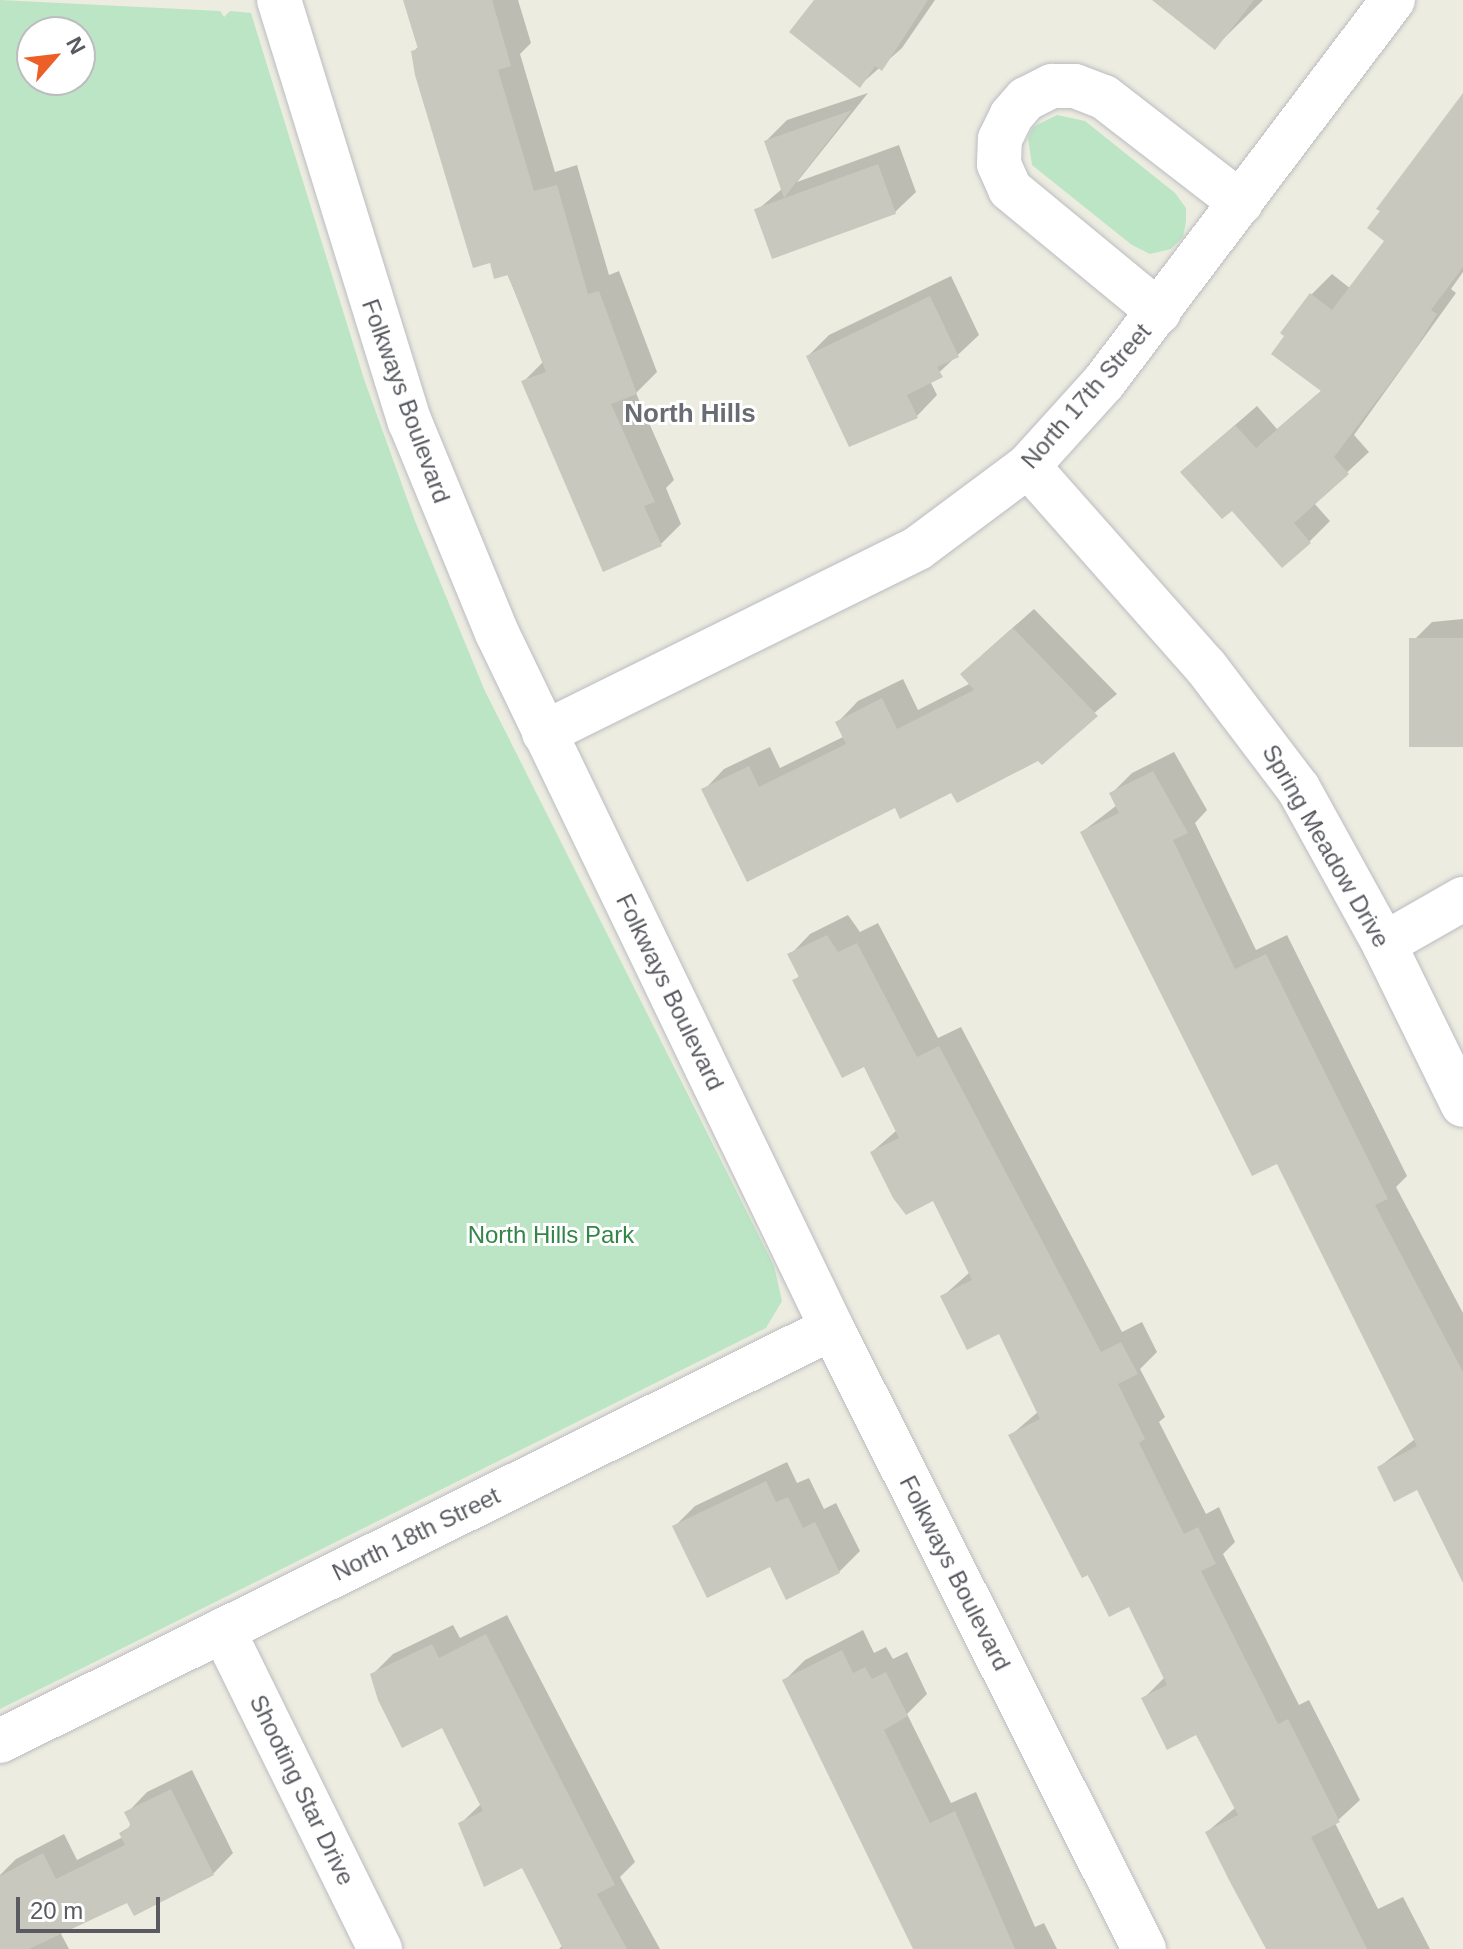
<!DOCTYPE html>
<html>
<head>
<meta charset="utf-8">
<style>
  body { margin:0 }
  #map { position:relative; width:1463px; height:1949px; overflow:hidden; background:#ecece0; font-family:Helvetica,sans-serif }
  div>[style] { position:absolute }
  .green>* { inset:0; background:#bbe5c4 }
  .shadow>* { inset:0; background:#0003 }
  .building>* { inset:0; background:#c9c8bf; transform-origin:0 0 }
  .roads { filter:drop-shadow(0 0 2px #bbbcc2) drop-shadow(0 0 2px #bbbcc2) }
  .minor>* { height:44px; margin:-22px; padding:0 22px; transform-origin:22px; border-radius:22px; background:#fff }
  span { translate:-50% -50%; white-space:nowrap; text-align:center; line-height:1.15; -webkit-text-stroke:6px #fff; paint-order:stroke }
  .street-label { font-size:24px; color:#595b61 }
  .park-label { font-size:24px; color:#338648 }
  .neighbourhood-label { font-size:26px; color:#696c73; font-weight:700 }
  .north { position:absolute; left:16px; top:16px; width:80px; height:80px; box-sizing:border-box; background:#fff; border:2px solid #bdbdc0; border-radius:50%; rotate:62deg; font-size:22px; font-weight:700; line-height:32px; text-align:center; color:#595b61 }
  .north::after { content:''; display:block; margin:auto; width:28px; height:36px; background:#ec5f26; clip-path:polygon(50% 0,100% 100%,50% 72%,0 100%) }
  .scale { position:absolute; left:16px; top:1897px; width:144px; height:36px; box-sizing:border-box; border:4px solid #595b61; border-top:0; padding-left:10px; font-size:24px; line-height:28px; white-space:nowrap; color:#595b61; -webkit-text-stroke:6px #fff; paint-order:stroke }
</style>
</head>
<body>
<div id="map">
  <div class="green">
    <div style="clip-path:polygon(evenodd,0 0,220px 11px,224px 17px,230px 11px,251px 13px,364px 379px,415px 521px,484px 689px,774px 1266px,782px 1301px,766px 1328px,0 1709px,0 0,32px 32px,80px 32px,80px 80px,32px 80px,32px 32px)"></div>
    <div style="clip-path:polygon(1057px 115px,1085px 121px,1175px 193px,1186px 208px,1186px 222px,1183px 237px,1171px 249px,1150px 254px,1132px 245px,1032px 165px,1028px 138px,1033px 127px)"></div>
  </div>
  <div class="shadow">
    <div style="clip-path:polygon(405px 0,518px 0,531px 43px,520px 54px,555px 172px,577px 165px,609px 275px,619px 271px,657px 372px,636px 393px,674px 480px,666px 488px,681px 524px,661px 544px,524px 381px,544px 361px,413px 52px,419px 46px)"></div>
    <div style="clip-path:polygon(816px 0,935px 0,902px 48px,860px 85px)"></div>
    <div style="clip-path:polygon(1184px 0,1263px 0,1215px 47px)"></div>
    <div style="clip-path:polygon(868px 93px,797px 182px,899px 145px,916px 192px,895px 212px,756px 211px,783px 188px,766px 141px,787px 120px)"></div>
    <div style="clip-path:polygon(1463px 96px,1463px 272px,1451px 289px,1456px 293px,1354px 435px,1369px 452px,1314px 503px,1330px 521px,1309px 542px,1204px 452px,1257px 406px,1277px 429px,1322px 390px,1311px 295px,1332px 274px,1351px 289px,1387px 241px)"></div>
    <div style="clip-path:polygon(951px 276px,979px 335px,930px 381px,937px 395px,917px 416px,808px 356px,829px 335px)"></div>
    <div style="clip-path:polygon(1034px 609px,1117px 694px,1039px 759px,896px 805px,704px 790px,724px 769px,770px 747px,780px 768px,845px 736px,838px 722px,858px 701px,903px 679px,918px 710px,971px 683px,983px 654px)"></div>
    <div style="clip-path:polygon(1463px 619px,1463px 745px,1411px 643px,1432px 622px)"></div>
    <div style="clip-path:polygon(1174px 752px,1207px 810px,1195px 823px,1256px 950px,1287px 935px,1407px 1176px,1396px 1187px,1463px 1313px,1463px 1550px,1418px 1488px,1379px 1467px,1415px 1439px,1278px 1161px,1082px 832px,1117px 805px,1111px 794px,1132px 773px)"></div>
    <div style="clip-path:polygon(848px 915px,860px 932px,878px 923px,938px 1038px,961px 1027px,1122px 1332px,1142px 1322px,1157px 1352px,1140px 1369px,1165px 1417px,1159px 1422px,1206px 1514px,1219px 1507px,1235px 1542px,1223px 1554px,1299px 1705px,1309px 1700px,1360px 1800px,1335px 1823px,1378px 1909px,1403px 1897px,1430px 1949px,1268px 1949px,1207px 1832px,1236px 1807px,1197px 1733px,1143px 1699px,1164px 1678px,1130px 1605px,1110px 1615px,1010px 1436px,1039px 1411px,1000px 1331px,942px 1297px,970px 1272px,934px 1199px,872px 1152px,897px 1130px,865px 1065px,794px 981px,800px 975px,790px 955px,810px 934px)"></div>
    <div style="clip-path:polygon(787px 1462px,797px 1483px,809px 1478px,824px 1509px,836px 1503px,860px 1551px,839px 1572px,771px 1564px,675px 1526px,695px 1506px)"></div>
    <div style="clip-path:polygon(507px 1615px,635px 1862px,620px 1877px,660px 1949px,559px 1949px,563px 1945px,523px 1865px,485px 1884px,460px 1824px,482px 1803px,443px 1726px,372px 1675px,393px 1654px,453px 1625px,460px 1638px)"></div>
    <div style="clip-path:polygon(863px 1630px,874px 1653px,886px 1647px,893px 1659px,907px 1652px,927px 1694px,907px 1714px,951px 1803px,976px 1792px,1035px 1927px,1044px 1923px,1057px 1949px,915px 1949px,784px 1681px,805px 1660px)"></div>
    <div style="clip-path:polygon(192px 1770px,233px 1853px,213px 1874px,128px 1900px,60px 1932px,69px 1949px,0 1949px,0 1875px,16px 1859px,64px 1834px,77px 1860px,123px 1837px,132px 1822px,127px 1813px,147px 1792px)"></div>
  </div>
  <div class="building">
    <div style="clip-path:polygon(403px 0,492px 0,511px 66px,498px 70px,534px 191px,557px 185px,588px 294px,599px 291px,637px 394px,611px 404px,655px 502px,644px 506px,662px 546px,603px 572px,521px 381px,546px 372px,508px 275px,494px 279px,490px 263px,473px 268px,415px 75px,411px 51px,418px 49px)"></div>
    <div style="clip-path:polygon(814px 0,928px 0,882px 71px,875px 66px,860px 88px,789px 32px)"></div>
    <div style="clip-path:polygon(1152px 0,1254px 0,1215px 50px)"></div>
    <div style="clip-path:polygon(1463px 93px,1463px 267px,1431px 310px,1437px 314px,1412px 354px,1334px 457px,1349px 474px,1294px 523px,1311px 543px,1282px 568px,1232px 511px,1222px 519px,1180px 472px,1235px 425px,1256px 448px,1321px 391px,1271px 354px,1284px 336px,1280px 333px,1310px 293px,1332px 310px,1384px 241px,1367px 228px,1380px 211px,1376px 209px)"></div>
    <div style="clip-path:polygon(852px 110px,784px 198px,764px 141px)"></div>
    <div style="left:878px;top:164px;width:53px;height:132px;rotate:70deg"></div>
    <div style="clip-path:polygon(930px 296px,959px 357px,937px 367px,943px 377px,907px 395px,918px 418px,849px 447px,806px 356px)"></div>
    <div style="clip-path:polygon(1013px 628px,1098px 716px,1042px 765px,1038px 761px,957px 803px,951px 793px,900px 819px,895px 808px,747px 882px,701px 789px,749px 766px,759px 787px,846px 744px,835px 722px,882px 698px,897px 729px,974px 690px,960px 674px)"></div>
    <div style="left:1463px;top:638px;width:109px;height:54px;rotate:90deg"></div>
    <div style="clip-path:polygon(1153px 771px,1188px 833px,1173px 840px,1235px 969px,1266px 954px,1388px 1199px,1375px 1205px,1463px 1372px,1463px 1583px,1417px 1490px,1394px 1502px,1377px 1467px,1417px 1446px,1277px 1164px,1252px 1176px,1080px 832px,1119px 813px,1109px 793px)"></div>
    <div style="clip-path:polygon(827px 935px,838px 952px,857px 943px,917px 1057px,939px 1046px,1101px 1352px,1121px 1342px,1138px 1374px,1118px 1384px,1145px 1439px,1139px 1443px,1184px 1534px,1198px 1527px,1216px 1564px,1201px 1571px,1278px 1724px,1288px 1719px,1340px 1822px,1311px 1837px,1367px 1949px,1266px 1949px,1229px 1880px,1205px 1832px,1238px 1815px,1196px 1735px,1167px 1750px,1141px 1698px,1167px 1685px,1129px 1607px,1109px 1617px,1088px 1575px,1082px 1578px,1008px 1435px,1040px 1419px,999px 1334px,967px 1350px,940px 1296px,972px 1280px,933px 1201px,906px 1215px,893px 1198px,870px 1152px,899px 1138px,864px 1067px,842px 1078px,792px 980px,799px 977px,787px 954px)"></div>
    <div style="clip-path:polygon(766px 1481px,776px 1502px,788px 1497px,803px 1528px,815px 1522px,840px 1573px,786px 1600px,770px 1567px,707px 1598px,672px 1526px)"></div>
    <div style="clip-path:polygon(486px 1634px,615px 1885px,597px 1894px,627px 1949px,563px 1949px,522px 1868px,484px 1887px,458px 1823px,483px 1811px,442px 1728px,402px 1748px,378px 1700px,370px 1674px,432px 1644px,439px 1658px)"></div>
    <div style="clip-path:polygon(842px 1650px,853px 1673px,865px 1667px,872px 1679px,886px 1672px,908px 1716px,884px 1730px,930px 1823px,955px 1811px,1015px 1949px,913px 1949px,782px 1680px)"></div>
    <div style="clip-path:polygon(171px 1789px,214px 1875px,134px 1916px,127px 1903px,29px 1949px,0 1949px,0 1876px,43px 1853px,56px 1879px,125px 1845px,119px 1833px,131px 1826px,124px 1812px)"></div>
  </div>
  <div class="roads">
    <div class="minor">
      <div style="left:279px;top:0;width:442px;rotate:72.8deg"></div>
      <div style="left:410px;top:422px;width:228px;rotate:67.6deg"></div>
      <div style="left:497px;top:633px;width:772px;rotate:64.27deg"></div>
      <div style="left:832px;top:1328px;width:695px;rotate:63.32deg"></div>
      <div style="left:1159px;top:312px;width:193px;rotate:-140.5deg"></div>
      <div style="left:1010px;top:189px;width:27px;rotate:-114deg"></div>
      <div style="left:999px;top:164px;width:25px;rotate:-88deg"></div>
      <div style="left:1000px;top:139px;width:25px;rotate:-64deg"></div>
      <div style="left:1011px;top:116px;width:23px;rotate:-49deg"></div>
      <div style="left:1026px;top:99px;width:29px;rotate:-27deg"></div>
      <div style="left:1052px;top:86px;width:23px"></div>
      <div style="left:1075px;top:86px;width:31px;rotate:21deg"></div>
      <div style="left:1104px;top:97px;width:173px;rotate:37.7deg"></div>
      <div style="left:1028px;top:466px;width:268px;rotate:48.5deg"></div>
      <div style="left:1206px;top:667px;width:152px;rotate:52.8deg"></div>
      <div style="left:1298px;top:788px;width:178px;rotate:61.1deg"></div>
      <div style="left:1384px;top:944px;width:179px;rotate:63.9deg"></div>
      <div style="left:544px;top:733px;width:417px;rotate:-26.3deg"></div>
      <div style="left:918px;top:548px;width:137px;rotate:-36.7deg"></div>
      <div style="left:1028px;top:466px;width:113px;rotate:-47.9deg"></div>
      <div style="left:1104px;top:382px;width:479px;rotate:-52.9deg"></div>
      <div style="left:1384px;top:944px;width:91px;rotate:-29.7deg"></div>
      <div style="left:223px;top:1630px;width:356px;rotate:63.8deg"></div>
      <div style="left:0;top:1741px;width:929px;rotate:-26.4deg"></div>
    </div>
  </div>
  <div class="street-label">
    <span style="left:1086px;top:396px;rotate:-49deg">North 17th Street</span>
    <span style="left:406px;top:401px;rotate:70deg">Folkways Boulevard</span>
    <span style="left:1326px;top:846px;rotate:60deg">Spring Meadow Drive</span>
    <span style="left:670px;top:992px;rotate:64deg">Folkways Boulevard</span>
    <span style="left:416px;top:1534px;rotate:-26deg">North 18th Street</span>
    <span style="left:955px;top:1573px;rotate:63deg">Folkways Boulevard</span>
    <span style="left:302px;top:1790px;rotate:64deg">Shooting Star Drive</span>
  </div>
  <div class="park-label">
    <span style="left:551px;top:1235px">North Hills Park</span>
  </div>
  <div class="neighbourhood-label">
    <span style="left:690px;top:414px">North Hills</span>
  </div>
  <div class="north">N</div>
  <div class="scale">20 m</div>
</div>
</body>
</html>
